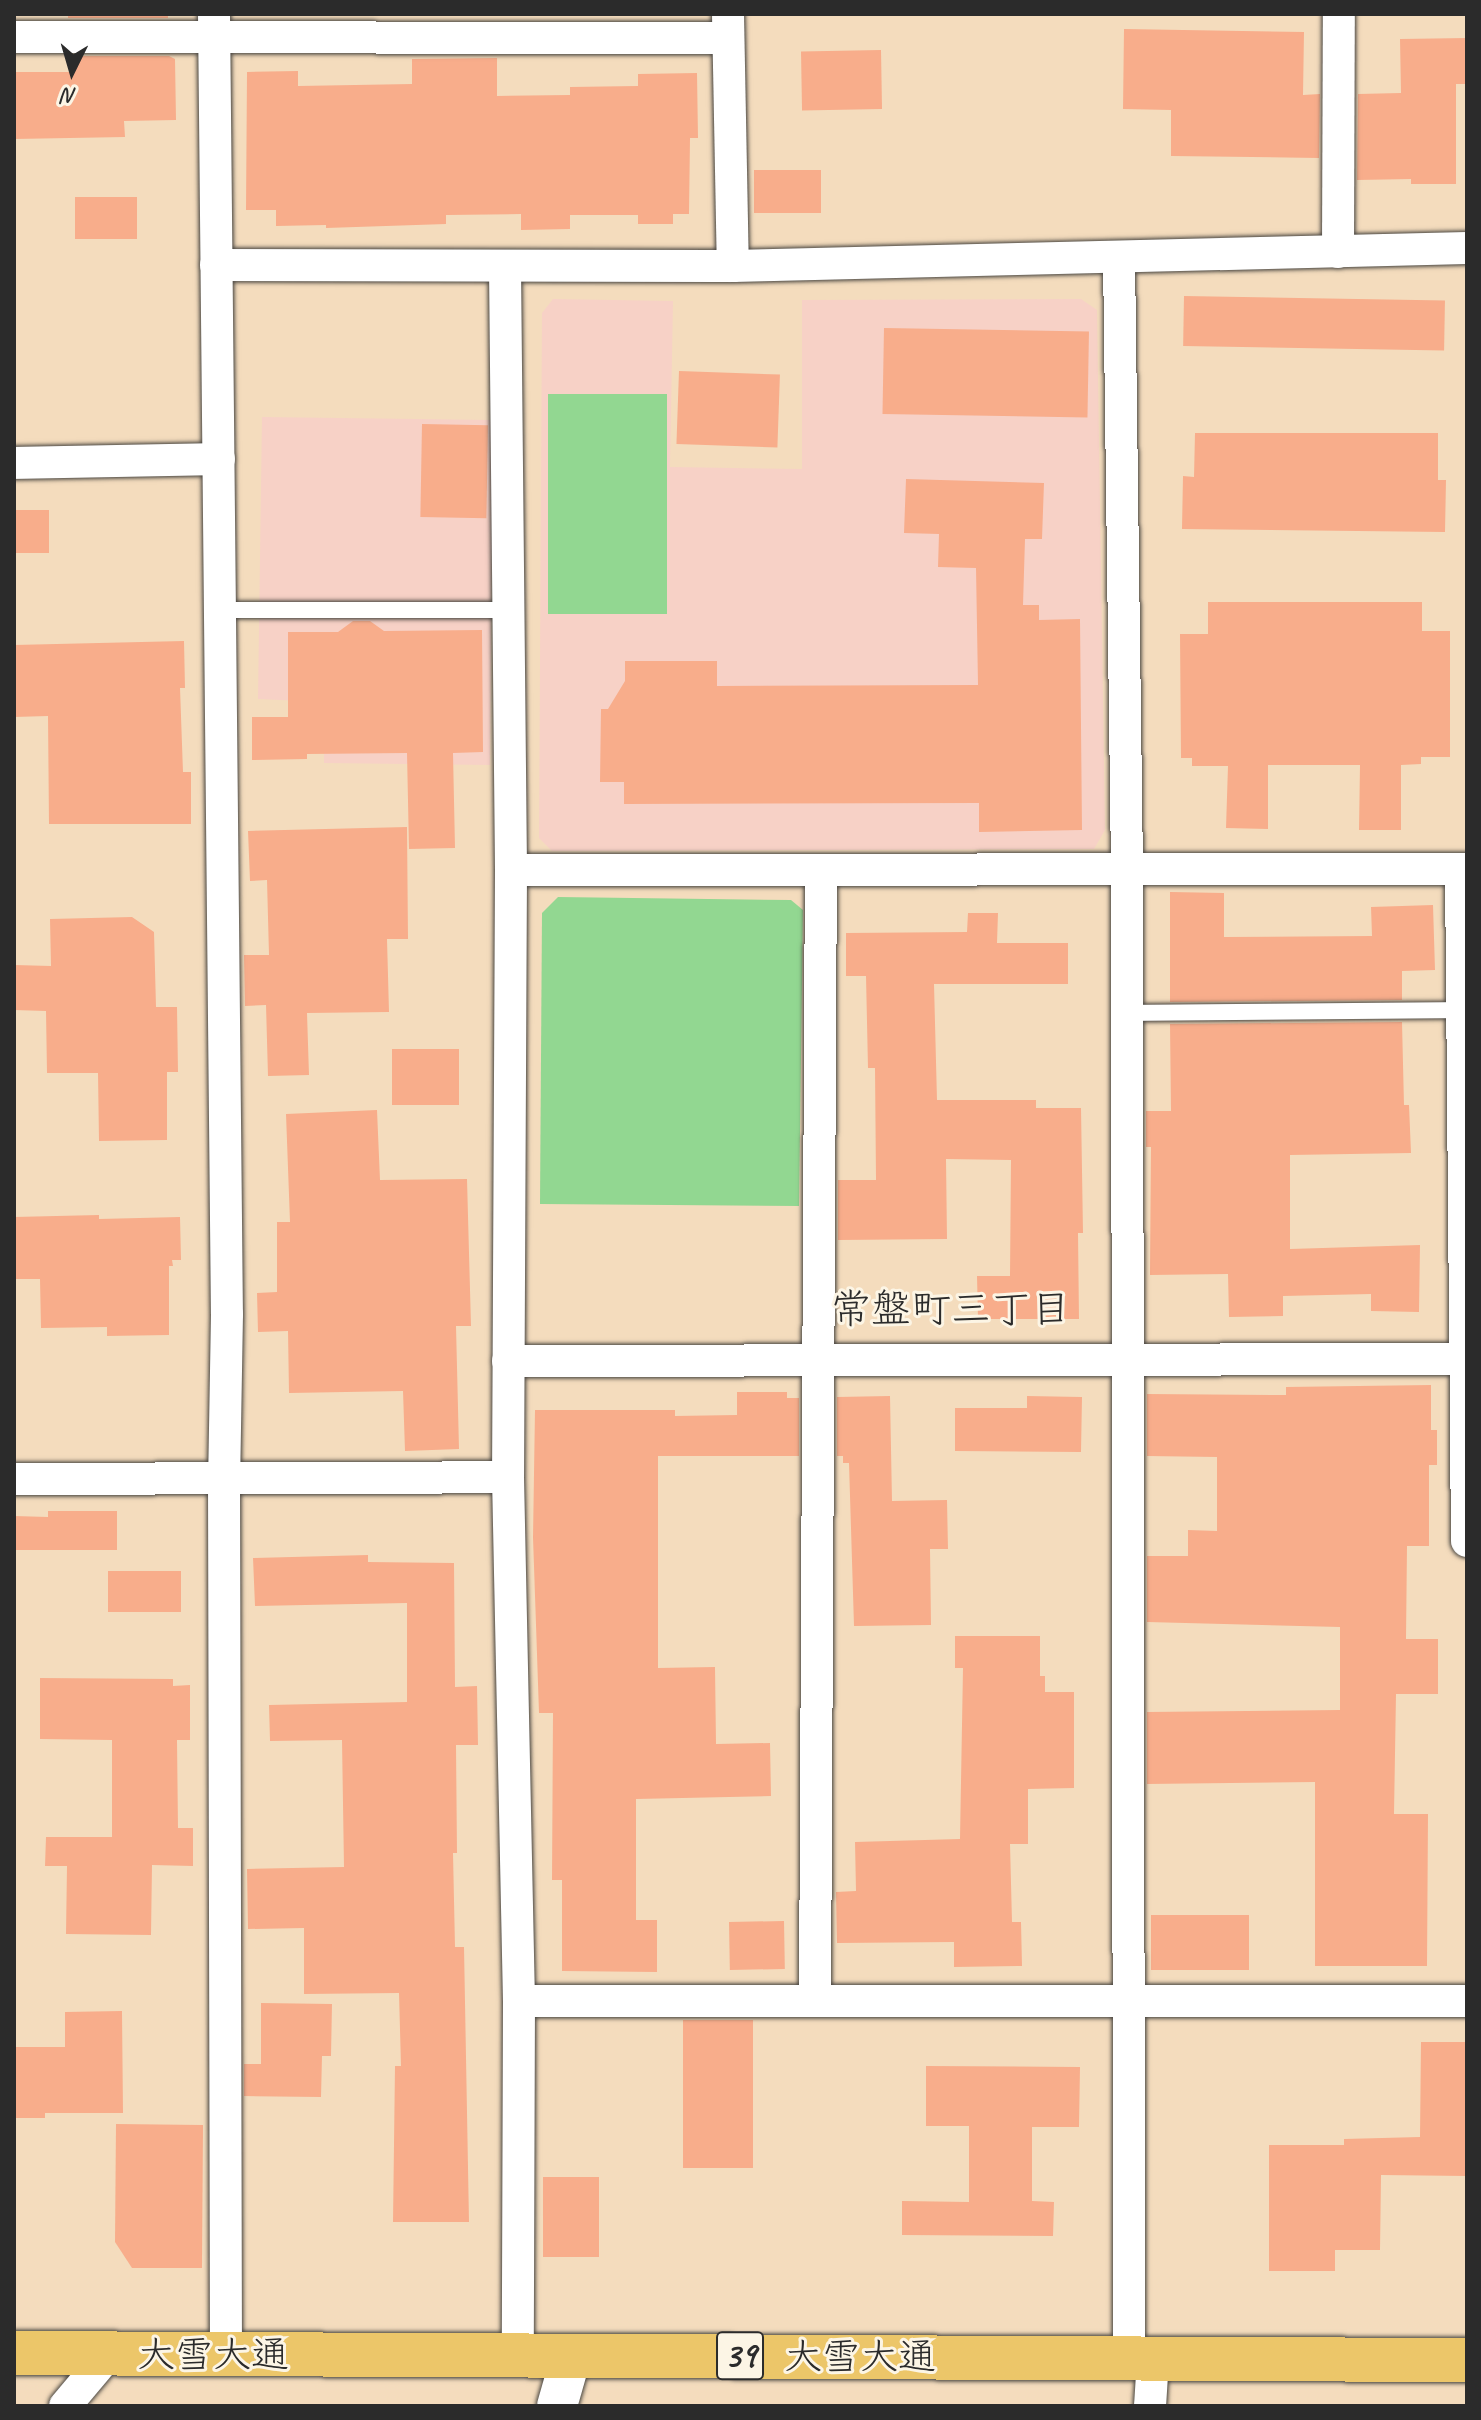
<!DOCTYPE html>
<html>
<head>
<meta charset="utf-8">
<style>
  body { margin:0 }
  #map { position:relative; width:1481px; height:2420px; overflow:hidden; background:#f4dcbd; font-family:Caveat,"Klee One",sans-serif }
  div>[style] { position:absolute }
  .built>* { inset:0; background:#f7d1c6 }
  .green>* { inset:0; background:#92d791; transform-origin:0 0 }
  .building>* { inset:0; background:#f8ad8b; transform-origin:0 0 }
  .roads { filter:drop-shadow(0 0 2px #494641) drop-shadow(0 0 2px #494641) }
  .service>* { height:16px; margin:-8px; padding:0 8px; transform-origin:8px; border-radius:8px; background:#fff }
  .minor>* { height:32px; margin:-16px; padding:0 16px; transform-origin:16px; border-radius:16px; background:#fff }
  .tertiary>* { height:40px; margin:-20px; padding:0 20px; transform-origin:20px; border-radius:20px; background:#fff }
  .trunk>* { height:44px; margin:-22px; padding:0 22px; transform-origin:22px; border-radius:22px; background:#ecc669 }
  span { translate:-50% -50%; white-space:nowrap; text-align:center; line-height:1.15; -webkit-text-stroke:6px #fcf5e5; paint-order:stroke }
  .shield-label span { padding:2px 6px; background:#fcf5e5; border:2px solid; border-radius:6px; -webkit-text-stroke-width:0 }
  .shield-label { font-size:36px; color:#2b2b2b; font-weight:700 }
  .street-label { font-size:38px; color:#2b2b2b }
  .neighbourhood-label { font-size:40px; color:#2b2b2b }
  .frame { position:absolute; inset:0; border:16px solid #2b2b2b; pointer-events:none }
  .north { position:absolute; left:32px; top:32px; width:80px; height:80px; -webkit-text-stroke:6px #fcf5e5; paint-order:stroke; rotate:185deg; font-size:22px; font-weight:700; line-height:32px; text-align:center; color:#2b2b2b }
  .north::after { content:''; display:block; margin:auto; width:28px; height:36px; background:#2b2b2b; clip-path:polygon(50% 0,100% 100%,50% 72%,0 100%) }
</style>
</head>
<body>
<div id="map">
  <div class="built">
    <div style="clip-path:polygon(553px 299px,673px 301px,670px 467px,802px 469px,802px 300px,1081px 299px,1097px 310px,1105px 830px,1094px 849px,552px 851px,539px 838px,542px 313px)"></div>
    <div style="clip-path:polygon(262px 417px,493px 420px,490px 765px,324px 763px,324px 702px,258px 699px)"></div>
  </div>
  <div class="green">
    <div style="left:548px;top:394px;width:119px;height:220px"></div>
    <div style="clip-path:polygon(558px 897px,791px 900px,803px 910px,799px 1206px,540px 1204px,542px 913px)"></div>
  </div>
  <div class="building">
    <div style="left:68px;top:14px;width:100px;height:4px"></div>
    <div style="clip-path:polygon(1124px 29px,1304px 32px,1303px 95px,1320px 94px,1319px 158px,1171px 156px,1171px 110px,1123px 109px)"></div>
    <div style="clip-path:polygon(1467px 38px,1467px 84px,1456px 84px,1456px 184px,1411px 184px,1411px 179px,1357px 180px,1358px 94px,1401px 93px,1400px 39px)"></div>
    <div style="left:881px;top:50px;width:59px;height:80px;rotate:89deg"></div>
    <div style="clip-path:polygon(69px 56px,169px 56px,175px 59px,176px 120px,124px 121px,125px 137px,14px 139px,14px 72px,70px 72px)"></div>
    <div style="clip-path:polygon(497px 58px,497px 96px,570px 95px,570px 87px,638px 86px,638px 74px,697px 73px,698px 138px,690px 138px,689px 214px,673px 214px,673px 224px,638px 224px,638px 215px,570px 215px,570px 229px,521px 230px,521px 214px,446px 215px,446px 224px,326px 228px,326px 225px,276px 226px,276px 210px,246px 210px,247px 72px,298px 71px,298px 86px,412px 84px,412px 59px)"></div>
    <div style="left:754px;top:170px;width:67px;height:43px"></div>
    <div style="left:75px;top:197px;width:62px;height:42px"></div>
    <div style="left:1184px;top:296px;width:261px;height:50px;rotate:1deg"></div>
    <div style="left:884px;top:328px;width:205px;height:86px;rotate:1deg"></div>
    <div style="left:679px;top:371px;width:101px;height:73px;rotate:2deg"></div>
    <div style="left:422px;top:424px;width:66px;height:93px;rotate:1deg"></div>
    <div style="clip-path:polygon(1195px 433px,1438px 433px,1438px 480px,1446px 480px,1445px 532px,1182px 529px,1183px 476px,1194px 477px)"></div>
    <div style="clip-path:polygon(906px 479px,1044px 483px,1042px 539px,1025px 539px,1023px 605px,1039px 605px,1039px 620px,1080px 619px,1082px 830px,979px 832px,979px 803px,624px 804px,624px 782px,600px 782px,601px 709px,608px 709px,625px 681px,625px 661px,717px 661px,717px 686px,978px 685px,976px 568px,938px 567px,939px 534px,904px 533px)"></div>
    <div style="left:14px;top:510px;width:35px;height:43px"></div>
    <div style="clip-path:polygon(1208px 602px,1422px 602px,1422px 631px,1450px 631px,1450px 757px,1421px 757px,1421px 764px,1401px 765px,1401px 830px,1359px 830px,1360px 765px,1268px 765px,1268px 829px,1226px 828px,1228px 766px,1192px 766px,1192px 758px,1181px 758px,1180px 634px,1208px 634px)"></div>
    <div style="clip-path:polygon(353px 621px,370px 621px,384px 631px,482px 630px,483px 752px,453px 753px,455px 848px,409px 849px,407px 753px,307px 754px,307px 759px,252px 760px,252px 717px,288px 717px,288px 632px,338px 632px)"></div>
    <div style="clip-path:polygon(184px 641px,185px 688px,180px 688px,183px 772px,191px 772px,191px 824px,49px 824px,48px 716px,14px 717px,14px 645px)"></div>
    <div style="clip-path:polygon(407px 827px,408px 939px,387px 939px,389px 1012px,307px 1013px,309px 1075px,268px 1076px,266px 1005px,245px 1006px,244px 955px,269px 955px,267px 880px,250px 881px,248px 831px)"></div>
    <div style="clip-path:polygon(1170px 892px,1224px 893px,1224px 937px,1372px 936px,1371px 907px,1433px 905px,1435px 970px,1402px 971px,1402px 1000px,1170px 1002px)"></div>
    <div style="clip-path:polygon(968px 913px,998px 913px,997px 943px,1068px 943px,1068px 984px,934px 984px,937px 1100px,1036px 1100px,1036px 1108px,1081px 1108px,1083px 1233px,1078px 1233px,1079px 1319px,978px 1319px,977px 1276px,1010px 1276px,1011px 1160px,946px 1159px,947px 1239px,838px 1240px,838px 1180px,876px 1180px,875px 1068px,868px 1068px,866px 976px,846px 976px,846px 933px,967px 932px)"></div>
    <div style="clip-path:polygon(132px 917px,154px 932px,156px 1007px,177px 1007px,178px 1072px,167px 1072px,167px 1140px,99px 1141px,98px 1073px,47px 1073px,46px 1011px,14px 1010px,14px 965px,51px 966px,50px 919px)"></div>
    <div style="clip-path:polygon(1402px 1022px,1404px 1105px,1409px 1105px,1411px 1153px,1290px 1155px,1290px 1249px,1420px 1245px,1419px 1312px,1371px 1311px,1371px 1294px,1283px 1296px,1283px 1316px,1229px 1317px,1228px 1274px,1150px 1275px,1151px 1147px,1146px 1147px,1146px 1111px,1171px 1111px,1170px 1024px)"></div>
    <div style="left:392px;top:1049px;width:67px;height:56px"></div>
    <div style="clip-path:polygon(377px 1110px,380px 1180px,467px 1179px,471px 1326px,456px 1326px,459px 1449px,405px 1451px,403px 1391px,289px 1393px,288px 1331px,258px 1332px,257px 1293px,277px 1292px,277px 1222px,290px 1222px,286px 1114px)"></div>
    <div style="clip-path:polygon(99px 1215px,99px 1219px,180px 1217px,181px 1260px,172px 1260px,173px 1266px,169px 1266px,169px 1335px,107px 1336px,107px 1327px,41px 1328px,40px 1279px,14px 1279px,14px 1217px)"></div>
    <div style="clip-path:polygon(1431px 1385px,1431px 1430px,1437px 1430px,1437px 1465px,1429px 1465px,1429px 1546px,1407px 1546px,1406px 1639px,1438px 1639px,1438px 1694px,1396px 1694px,1394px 1814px,1428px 1814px,1427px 1966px,1315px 1966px,1315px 1782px,1147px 1784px,1147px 1712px,1340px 1710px,1340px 1627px,1147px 1622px,1147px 1556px,1188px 1556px,1188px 1530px,1217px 1531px,1217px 1457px,1147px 1456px,1147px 1394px,1286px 1395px,1286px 1387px)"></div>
    <div style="clip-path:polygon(737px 1392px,787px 1392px,787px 1398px,799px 1398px,799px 1456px,658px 1456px,658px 1668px,715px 1667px,716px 1744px,770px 1743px,771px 1796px,636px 1799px,636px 1920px,657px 1920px,657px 1972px,562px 1971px,562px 1880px,552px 1880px,553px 1713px,539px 1713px,533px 1537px,535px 1410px,675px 1410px,675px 1416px,737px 1415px)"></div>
    <div style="clip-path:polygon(890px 1396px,892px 1501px,947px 1500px,948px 1549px,930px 1549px,931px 1625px,854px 1626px,849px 1463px,843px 1463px,843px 1456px,837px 1456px,837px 1397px)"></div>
    <div style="clip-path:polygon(1027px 1396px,1082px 1397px,1081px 1452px,955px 1451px,955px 1408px,1027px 1408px)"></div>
    <div style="clip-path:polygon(48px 1511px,117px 1511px,117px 1550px,14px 1550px,14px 1516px,48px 1517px)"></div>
    <div style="clip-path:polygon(368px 1555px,368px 1562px,454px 1563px,455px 1687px,477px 1686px,478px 1745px,456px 1745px,457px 1853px,453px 1853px,455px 1947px,464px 1947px,469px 2222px,393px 2222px,395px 2066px,401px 2066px,399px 1993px,304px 1994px,304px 1928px,248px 1929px,247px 1869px,344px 1867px,342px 1740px,270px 1741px,269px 1705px,407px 1702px,407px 1603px,255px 1606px,253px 1558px)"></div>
    <div style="left:181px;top:1571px;width:41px;height:73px;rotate:90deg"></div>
    <div style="clip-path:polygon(955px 1636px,1040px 1636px,1040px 1676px,1045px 1676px,1045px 1692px,1074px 1692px,1074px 1788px,1028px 1789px,1028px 1844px,1010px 1844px,1012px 1922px,1021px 1922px,1022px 1966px,954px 1967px,954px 1942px,837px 1943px,836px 1892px,856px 1891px,855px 1842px,960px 1839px,963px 1668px,955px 1668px)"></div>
    <div style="clip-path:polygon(40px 1678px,173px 1679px,173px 1686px,190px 1685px,190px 1740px,177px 1740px,178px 1828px,193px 1828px,193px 1866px,152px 1865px,151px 1935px,66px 1934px,67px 1866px,45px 1866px,46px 1837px,112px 1837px,112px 1740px,40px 1739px)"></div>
    <div style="left:1151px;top:1915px;width:98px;height:55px"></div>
    <div style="left:784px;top:1921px;width:48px;height:55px;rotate:89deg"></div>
    <div style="clip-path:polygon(261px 2003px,332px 2004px,331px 2056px,322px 2056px,321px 2097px,244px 2096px,244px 2064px,261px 2064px)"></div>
    <div style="clip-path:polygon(122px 2011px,123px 2113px,45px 2113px,45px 2118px,14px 2118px,14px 2047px,65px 2047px,65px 2012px)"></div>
    <div style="left:683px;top:2020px;width:70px;height:148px"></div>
    <div style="clip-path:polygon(1421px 2042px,1467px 2042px,1467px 2176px,1381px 2175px,1380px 2250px,1335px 2250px,1335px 2271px,1269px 2271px,1269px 2145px,1344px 2145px,1344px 2139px,1420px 2137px)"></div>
    <div style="clip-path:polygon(926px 2066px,1080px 2067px,1079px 2127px,1032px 2127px,1032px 2201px,1054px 2202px,1053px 2236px,902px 2235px,902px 2201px,969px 2202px,969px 2126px,926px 2126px)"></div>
    <div style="clip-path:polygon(116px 2124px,203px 2125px,202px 2268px,132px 2268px,115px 2242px)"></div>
    <div style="left:543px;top:2177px;width:56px;height:80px"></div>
  </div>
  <div class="roads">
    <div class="service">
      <div style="left:222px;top:610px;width:287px"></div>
      <div style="left:1127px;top:1013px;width:335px;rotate:-0.5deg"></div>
    </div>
    <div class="minor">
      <div style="left:214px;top:14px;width:1300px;rotate:89.43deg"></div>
      <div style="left:227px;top:1314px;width:164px;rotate:91deg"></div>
      <div style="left:224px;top:1478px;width:878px;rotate:89.87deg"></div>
      <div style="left:728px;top:14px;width:252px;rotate:88.9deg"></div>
      <div style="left:14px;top:37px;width:714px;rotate:0.08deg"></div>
      <div style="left:1338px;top:252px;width:238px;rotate:-89.8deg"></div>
      <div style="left:1119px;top:257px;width:613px;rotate:89.25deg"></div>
      <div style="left:1127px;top:870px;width:1489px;rotate:89.92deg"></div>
      <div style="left:216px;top:265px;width:517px;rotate:0.11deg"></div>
      <div style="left:733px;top:266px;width:734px;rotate:-1.4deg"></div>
      <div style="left:505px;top:266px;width:604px;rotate:89.43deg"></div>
      <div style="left:511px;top:870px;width:607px;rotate:90.28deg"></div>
      <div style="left:508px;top:1477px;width:524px;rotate:88.8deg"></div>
      <div style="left:519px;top:2001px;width:355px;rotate:90.2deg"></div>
      <div style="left:14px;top:463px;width:205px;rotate:-1.1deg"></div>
      <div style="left:1461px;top:869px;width:672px;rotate:89.49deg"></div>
      <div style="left:511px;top:870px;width:956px;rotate:-0.06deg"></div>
      <div style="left:508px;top:1361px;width:959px;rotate:-0.12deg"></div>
      <div style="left:14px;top:1479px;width:494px;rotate:-0.2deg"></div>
      <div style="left:815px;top:1999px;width:1129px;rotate:-89.7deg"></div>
      <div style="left:519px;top:2001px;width:948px"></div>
      <div style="left:65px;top:2406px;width:67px;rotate:-49.9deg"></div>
      <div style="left:1150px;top:2406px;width:47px;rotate:-86.3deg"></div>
    </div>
    <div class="tertiary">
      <div style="left:557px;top:2406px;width:51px;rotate:-74.1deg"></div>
    </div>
    <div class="trunk">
      <div style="left:14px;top:2353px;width:1453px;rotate:0.28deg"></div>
    </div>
  </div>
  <div class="shield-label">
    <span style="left:740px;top:2356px">39</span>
  </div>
  <div class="street-label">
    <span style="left:213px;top:2355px">大雪大通</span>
    <span style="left:860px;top:2357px">大雪大通</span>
  </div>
  <div class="neighbourhood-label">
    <span style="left:951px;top:1309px">常盤町三丁目</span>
  </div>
  <div class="frame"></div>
  <div class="north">N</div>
</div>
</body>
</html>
